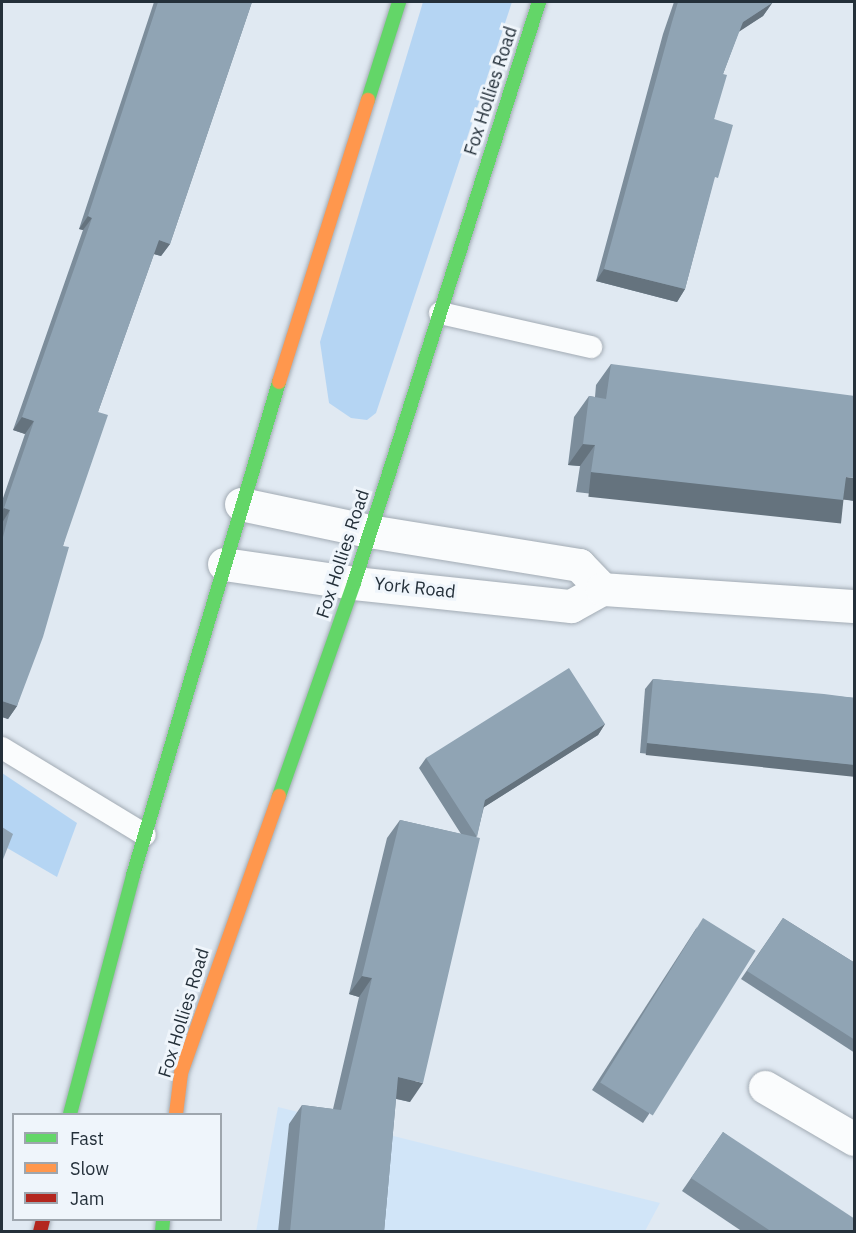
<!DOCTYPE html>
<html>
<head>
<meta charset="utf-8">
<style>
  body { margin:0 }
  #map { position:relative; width:856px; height:1233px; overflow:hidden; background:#e0e9f2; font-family:"IBM Plex Sans",sans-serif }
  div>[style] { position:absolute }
  .built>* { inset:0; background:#d1e5f8 }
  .green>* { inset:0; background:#b5d5f3 }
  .roads { filter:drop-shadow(0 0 2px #a2abb4) drop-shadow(0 0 2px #a2abb4) }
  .lane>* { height:22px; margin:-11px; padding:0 11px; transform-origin:11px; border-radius:11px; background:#fafcfd }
  .street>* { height:33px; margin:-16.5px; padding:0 16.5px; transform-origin:16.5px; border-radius:16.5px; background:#fafcfd }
  .fast>* { height:14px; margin:-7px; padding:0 7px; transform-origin:7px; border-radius:7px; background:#63d668 }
  .slow>* { height:14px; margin:-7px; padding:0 7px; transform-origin:7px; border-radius:7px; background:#ff974d }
  .jam>* { height:14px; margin:-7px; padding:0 7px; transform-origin:7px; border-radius:7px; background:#b3261e }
  .wall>* { inset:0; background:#7c8d9b }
  .shaded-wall>* { inset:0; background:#65737e; transform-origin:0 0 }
  .building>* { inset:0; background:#90a4b4; transform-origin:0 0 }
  span { translate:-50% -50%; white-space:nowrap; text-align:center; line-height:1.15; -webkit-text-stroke:6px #eff5fb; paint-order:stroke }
  .street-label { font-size:18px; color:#24303a }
  .frame { position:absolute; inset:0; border:3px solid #24303a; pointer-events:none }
  .legend { position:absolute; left:12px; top:1113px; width:210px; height:108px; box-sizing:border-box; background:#eff5fb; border:2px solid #9ea6ae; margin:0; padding:8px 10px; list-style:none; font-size:18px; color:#24303a }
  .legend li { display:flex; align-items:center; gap:12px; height:30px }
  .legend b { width:30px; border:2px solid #9ea6ae }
</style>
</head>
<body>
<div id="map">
  <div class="built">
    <div style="clip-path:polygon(278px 1107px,660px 1203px,645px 1231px,256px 1232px)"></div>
  </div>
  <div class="green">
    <div style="clip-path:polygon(423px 2px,512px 2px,376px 413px,367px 420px,351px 418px,329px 403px,320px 342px)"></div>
    <div style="clip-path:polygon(2px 773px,77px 823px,57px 877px,2px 845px)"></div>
  </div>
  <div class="roads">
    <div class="lane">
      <div style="left:440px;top:313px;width:155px;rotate:12.7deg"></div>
      <div style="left:2px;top:748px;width:167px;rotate:31.3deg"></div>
    </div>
    <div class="street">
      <div style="left:241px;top:504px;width:131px;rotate:11.9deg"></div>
      <div style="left:369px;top:531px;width:213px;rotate:9.2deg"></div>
      <div style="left:579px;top:565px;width:33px;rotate:46deg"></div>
      <div style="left:224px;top:564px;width:131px;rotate:8.3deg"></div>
      <div style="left:354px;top:583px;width:218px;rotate:6.1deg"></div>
      <div style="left:571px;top:606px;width:35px;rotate:-29deg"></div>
      <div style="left:602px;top:589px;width:253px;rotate:3.9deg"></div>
      <div style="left:765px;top:1087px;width:103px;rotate:30.3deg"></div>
    </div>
    <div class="fast">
      <div style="left:368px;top:100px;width:103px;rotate:-72.4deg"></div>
      <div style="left:279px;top:796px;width:226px;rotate:-70.6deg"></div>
      <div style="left:354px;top:583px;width:610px;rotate:-72.34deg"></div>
      <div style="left:70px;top:1114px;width:247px;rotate:-75.2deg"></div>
      <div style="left:133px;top:875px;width:514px;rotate:-73.5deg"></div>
      <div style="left:162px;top:1232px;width:12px;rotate:-85deg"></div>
    </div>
    <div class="slow">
      <div style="left:279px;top:382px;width:296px;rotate:-72.5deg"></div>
      <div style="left:176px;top:1114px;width:41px;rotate:-83deg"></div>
      <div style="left:181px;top:1073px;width:294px;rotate:-70.5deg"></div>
    </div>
    <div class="jam">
      <div style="left:40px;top:1232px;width:12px;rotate:-76deg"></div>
    </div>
  </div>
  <div class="wall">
    <div style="clip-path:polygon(154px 2px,252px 2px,170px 244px,161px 256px,154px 254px,98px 412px,63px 546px,17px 706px,8px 719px,2px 717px,2px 501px,25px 434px,13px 430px,83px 230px,79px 229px)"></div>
    <div style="clip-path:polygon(674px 2px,773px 2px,763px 16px,739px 31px,723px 74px,714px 119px,712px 186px,685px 289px,677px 302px,596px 281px,663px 34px)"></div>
    <div style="clip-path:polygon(611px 364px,855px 501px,843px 499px,828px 521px,576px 492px,580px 466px,568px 465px,574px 417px,589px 396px,595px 397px,596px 385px)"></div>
    <div style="clip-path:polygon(653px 679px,855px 698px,855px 776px,640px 753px,645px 689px)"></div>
    <div style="clip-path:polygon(605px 724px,598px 735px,484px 807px,410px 1102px,396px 1099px,384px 1232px,278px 1232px,289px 1124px,302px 1105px,333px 1109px,359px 997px,349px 994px,387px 838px,400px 820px,461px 834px,419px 768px,426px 758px)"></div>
    <div style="clip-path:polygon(783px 918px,855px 963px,855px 1053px,741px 979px)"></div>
    <div style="clip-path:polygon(697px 927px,649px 1114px,643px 1123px,592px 1090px)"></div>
    <div style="clip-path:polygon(723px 1132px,855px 1232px,743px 1232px,682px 1191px)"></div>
  </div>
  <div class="shaded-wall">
    <div style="clip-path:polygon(772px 3px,763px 16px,734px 35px,743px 22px)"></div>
    <div style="clip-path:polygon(88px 216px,92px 218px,83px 230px,79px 229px)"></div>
    <div style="clip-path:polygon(159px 240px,170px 244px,161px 256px,150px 253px)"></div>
    <div style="clip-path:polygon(604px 269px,685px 289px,677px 302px,596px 281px)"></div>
    <div style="clip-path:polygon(22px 417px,34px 421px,25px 434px,13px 430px)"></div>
    <div style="clip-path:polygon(583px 444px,595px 445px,580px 466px,568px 465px)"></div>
    <div style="left:591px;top:472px;width:254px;height:25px;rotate:6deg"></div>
    <div style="clip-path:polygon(846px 477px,855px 478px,855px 501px,831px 498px)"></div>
    <div style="clip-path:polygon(4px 508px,10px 510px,2px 523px,2px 511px)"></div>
    <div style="clip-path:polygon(2px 701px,17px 706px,8px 719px,2px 717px)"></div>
    <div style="clip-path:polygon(605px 724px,598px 735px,478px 811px,485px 800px)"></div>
    <div style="left:647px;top:743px;width:209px;height:12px;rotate:6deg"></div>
    <div style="clip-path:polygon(362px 976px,372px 978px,359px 997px,349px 994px)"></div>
    <div style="clip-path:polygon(398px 1077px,423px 1083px,410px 1102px,385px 1096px)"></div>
  </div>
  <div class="building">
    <div style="clip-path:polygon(158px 2px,252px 2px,170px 244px,159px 240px,98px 412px,108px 415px,63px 546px,69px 547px,43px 637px,17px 706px,2px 701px,2px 541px,10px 510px,4px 508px,34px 421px,22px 417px,92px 218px,88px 216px)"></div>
    <div style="clip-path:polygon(678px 2px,773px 2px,772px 3px,743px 22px,723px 74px,727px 75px,714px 119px,733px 125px,718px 178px,715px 177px,685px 289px,604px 269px,672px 22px)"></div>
    <div style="clip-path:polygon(611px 364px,855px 396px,855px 478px,846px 477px,843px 500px,591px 472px,595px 445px,583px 444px,589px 396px,606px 399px)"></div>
    <div style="clip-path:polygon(569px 668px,605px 724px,485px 800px,477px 837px,426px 758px)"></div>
    <div style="clip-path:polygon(653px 679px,824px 694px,855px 698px,855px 765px,647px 743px)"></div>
    <div style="clip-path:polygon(400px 820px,480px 838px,423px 1083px,398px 1077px,384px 1232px,290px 1232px,302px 1105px,341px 1110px,372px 978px,362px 976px)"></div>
    <div style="clip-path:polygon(2px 827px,13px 834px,2px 862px)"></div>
    <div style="left:703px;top:918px;width:62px;height:194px;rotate:32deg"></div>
    <div style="clip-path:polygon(783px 918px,855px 963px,855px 1040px,747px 971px)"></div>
    <div style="clip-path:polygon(723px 1132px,855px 1219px,855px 1232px,772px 1232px,691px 1178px)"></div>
  </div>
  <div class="street-label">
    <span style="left:491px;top:91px;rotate:-72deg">Fox Hollies Road</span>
    <span style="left:343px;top:554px;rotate:-72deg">Fox Hollies Road</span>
    <span style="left:415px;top:588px;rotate:6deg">York Road</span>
    <span style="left:184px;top:1013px;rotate:-73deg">Fox Hollies Road</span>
  </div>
  <div class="frame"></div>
  <ul class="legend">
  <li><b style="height:8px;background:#63d668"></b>Fast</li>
  <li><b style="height:8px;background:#ff974d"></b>Slow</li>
  <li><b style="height:8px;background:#b3261e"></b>Jam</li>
  </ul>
</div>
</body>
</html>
